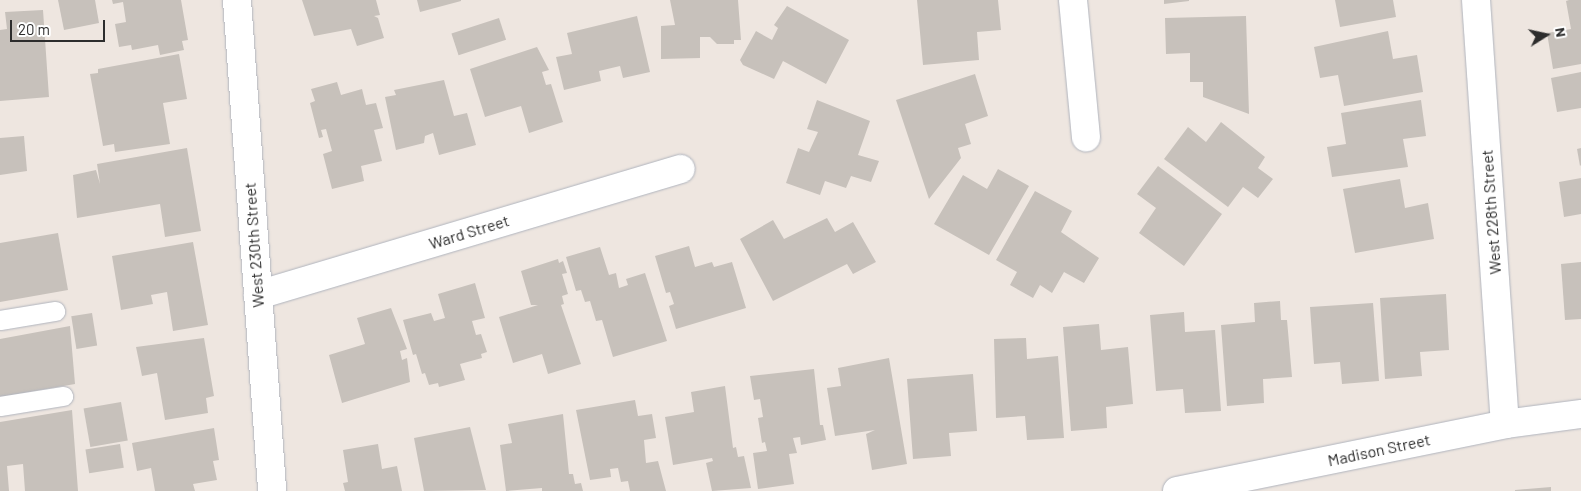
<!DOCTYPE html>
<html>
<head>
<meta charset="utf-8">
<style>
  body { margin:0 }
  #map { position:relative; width:1581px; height:491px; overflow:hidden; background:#eee6e0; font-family:Barlow,sans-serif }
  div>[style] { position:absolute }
  .building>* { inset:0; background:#c7c1bb; transform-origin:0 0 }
  .roads { filter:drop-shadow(0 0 1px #b0b4bd) drop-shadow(0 0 1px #b0b4bd) }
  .lane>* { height:19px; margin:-9.5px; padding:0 9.5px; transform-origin:9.5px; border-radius:9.5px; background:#fff }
  .street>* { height:28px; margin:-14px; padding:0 14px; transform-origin:14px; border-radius:14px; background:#fff }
  .secondary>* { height:28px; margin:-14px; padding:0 14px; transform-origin:14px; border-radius:14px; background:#fff }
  span { translate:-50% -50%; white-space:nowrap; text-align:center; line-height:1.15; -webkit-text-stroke:4px #fff; paint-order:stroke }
  .street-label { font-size:16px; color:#2d2d2d }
  .north { position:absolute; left:1521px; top:10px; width:50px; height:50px; -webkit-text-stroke:4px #fff; paint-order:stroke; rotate:80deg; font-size:14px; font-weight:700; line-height:20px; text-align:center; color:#2d2d2d }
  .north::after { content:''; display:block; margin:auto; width:18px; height:22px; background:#2d2d2d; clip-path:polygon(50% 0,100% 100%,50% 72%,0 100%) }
  .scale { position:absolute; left:10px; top:20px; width:95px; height:22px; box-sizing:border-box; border:2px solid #2d2d2d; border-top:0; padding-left:6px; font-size:15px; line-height:18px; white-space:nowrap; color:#2d2d2d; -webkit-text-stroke:4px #fff; paint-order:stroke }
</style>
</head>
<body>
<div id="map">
  <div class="building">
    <div style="clip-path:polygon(58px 0,95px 0,99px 23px,64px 30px)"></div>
    <div style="clip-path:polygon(112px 0,181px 0,188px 40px,182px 41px,184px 50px,160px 55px,158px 45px,132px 50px,131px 45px,119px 47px,115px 24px,126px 22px,123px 2px,113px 4px)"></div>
    <div style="clip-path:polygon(302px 0,376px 0,380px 15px,374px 16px,378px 18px,384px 38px,357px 46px,351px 29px,314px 36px)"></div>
    <div style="clip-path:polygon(417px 0,461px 0,461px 1px,420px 12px)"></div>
    <div style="clip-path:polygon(670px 0,738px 0,741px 40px,734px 40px,734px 44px,717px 44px,710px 37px,700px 37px,700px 58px,661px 59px,661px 26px,675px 25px)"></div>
    <div style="clip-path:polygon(917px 0,998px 0,1001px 30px,977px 32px,979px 60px,923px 65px)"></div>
    <div style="clip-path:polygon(1164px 0,1189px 0,1189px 1px,1164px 4px)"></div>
    <div style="clip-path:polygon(1335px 0,1393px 0,1396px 17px,1340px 27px)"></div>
    <div style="clip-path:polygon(1569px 0,1581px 0,1581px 64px,1553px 69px,1547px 33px,1571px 29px,1566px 1px)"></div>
    <div style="clip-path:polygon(787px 6px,849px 40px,826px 84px,783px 61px,774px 79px,743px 65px,740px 60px,756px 31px,772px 40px,778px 28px,774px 25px)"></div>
    <div style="clip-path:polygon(43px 10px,49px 97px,0 101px,0 30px,7px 29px,5px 12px)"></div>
    <div style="clip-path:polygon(637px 16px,650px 72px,623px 78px,620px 66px,599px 71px,601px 81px,564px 90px,556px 57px,572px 54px,567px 33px)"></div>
    <div style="clip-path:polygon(1246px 16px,1249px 114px,1203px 97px,1203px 82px,1190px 82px,1190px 53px,1166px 54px,1165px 18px)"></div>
    <div style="left:499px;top:18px;width:23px;height:50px;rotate:72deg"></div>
    <div style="clip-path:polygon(1388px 31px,1393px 59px,1417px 55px,1423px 92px,1344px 106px,1338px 75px,1320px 78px,1314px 47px)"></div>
    <div style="clip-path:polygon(537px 47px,549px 70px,542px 72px,546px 85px,551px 84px,563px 122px,529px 133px,521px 106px,485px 117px,470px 69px)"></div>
    <div style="clip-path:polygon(179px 54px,187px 99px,163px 103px,170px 144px,115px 152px,114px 144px,103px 146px,90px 74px,98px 73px,98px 69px)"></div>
    <div style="clip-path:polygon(1581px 72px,1581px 108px,1557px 112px,1551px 78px)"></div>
    <div style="clip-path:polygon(975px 74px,988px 116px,965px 124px,971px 144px,958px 148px,961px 158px,929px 199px,896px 100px)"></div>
    <div style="clip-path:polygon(444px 80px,454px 116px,467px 113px,476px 145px,439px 155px,433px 133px,425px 136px,424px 143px,396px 150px,385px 97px,396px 95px,394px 90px)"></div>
    <div style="clip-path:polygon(337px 82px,341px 95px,362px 89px,366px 105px,376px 103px,383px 128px,374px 130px,382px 161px,361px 166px,364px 181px,332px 189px,323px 154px,332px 151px,326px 129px,321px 130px,323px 137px,319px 138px,310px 103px,315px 101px,311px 89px)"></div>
    <div style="clip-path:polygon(817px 100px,870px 121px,858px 155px,879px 161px,871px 182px,851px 176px,846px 188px,825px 181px,820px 195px,786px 183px,798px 148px,809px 152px,818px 132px,807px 129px)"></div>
    <div style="clip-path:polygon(1421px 100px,1426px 136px,1403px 139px,1408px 167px,1332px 177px,1327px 147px,1346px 144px,1341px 113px)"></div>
    <div style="clip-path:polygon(1221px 122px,1265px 157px,1258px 168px,1273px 179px,1258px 198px,1243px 187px,1228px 207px,1164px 159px,1188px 127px,1206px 142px)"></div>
    <div style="clip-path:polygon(24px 136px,27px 171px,0 175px,0 138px)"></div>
    <div style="clip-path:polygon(187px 148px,201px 231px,165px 237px,160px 204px,77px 218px,73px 175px,96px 170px,100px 184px,97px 164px)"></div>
    <div style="clip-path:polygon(1581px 148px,1581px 165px,1580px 166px,1577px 149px)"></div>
    <div style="clip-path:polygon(1158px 166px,1222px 214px,1184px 266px,1139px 233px,1156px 208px,1137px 194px)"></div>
    <div style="clip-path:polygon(998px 169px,1029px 186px,989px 255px,934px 224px,963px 175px,987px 189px)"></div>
    <div style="clip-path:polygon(1581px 178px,1581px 214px,1564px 217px,1559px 182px)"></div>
    <div style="clip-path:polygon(1400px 179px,1405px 208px,1428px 203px,1434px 239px,1355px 253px,1343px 189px)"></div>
    <div style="clip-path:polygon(1035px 191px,1072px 211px,1061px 232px,1099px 258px,1084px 283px,1064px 272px,1052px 293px,1040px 285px,1033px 298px,1010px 285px,1017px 272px,996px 260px)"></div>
    <div style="clip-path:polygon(827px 218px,835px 232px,853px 222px,876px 262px,853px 274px,847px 264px,773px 301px,740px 239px,773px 220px,784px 239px)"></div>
    <div style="clip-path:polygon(58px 233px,68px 290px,0 302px,0 243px)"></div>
    <div style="clip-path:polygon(193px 242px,208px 325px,173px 331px,167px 292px,151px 295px,153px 304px,121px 310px,112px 256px)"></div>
    <div style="clip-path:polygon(689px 246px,695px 267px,712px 262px,714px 267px,732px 262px,746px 308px,676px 329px,669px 306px,674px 304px,670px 292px,666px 293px,655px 256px)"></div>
    <div style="clip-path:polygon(600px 247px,609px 275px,616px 273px,619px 288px,628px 285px,626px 279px,645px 273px,667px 341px,613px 357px,602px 320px,596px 321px,590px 301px,585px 302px,581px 290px,576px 291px,566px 257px)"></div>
    <div style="clip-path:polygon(558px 259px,559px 263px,563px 261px,567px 273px,562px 274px,568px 294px,562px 296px,564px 304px,561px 305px,581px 364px,548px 374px,542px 354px,513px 363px,499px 317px,538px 305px,531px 305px,521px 271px)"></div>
    <div style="clip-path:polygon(1581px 262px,1581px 319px,1565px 320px,1561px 264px)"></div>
    <div style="clip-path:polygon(475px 283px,485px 318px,472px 321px,476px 335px,481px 334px,487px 352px,481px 354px,482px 358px,460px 364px,465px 380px,439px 387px,438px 383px,429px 385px,425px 373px,422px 374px,416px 354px,413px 355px,403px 320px,431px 313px,434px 321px,445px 318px,438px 294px)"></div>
    <div style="clip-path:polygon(1446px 294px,1449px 350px,1420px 352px,1422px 376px,1385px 379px,1380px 298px)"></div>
    <div style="clip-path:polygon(1280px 301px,1281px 320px,1287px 320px,1292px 377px,1263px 379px,1264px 403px,1227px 406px,1221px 325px,1255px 322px,1254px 303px)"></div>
    <div style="clip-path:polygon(1373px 303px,1379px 381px,1342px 384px,1340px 362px,1314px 364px,1310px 307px)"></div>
    <div style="clip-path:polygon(391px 308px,407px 349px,400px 351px,402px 360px,407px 358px,410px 382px,342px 403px,329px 355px,365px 344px,357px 318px)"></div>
    <div style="clip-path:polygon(1184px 312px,1185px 332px,1215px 330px,1221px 411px,1185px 413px,1183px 389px,1156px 391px,1150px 315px)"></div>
    <div style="left:92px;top:313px;width:33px;height:21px;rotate:81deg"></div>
    <div style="clip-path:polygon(1099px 324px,1101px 350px,1128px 347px,1133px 404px,1106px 407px,1107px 428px,1071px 431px,1063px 327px)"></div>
    <div style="clip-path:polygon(70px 326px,75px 384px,0 397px,0 339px)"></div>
    <div style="clip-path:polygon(204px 338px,214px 396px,206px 398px,208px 413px,165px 420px,157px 373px,142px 376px,136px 347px)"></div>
    <div style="clip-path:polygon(1026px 338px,1027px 359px,1058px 356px,1064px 438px,1027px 440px,1025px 416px,996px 418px,994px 339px)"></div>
    <div style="clip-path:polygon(889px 358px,907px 464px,872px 470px,866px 434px,875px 430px,835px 436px,827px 388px,841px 386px,838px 368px)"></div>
    <div style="clip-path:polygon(814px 369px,820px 425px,823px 425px,826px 440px,801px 445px,800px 437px,793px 438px,797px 453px,789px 454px,794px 484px,758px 489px,753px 453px,767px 451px,765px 442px,762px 443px,758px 418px,763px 417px,760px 399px,754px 400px,750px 376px)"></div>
    <div style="clip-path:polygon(973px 374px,977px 431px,949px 433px,951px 456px,913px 459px,907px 379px)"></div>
    <div style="clip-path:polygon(725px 386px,733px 448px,736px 447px,738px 457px,744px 456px,751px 488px,712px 491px,706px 463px,713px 461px,712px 458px,673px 465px,665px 417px,694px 412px,691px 392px)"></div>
    <div style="clip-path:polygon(635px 400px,638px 416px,652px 414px,656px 438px,644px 440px,646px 463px,658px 461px,666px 491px,630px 491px,628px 481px,621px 482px,618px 468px,610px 469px,611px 477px,590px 480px,576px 410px)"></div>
    <div style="left:121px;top:402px;width:39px;height:38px;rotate:80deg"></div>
    <div style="clip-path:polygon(72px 410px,78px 491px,25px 491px,23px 464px,7px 466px,9px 491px,0 491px,0 422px)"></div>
    <div style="clip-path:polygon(563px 414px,569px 474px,573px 474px,575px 484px,581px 483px,583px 491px,542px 491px,542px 488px,506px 491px,500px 445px,512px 443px,508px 424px)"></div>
    <div style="clip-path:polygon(470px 427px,486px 490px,424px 491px,414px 438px)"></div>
    <div style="clip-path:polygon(214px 428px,219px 460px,213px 461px,217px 480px,193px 484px,195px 491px,155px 491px,151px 468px,137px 471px,132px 443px)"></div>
    <div style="left:120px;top:444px;width:24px;height:35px;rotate:81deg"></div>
    <div style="clip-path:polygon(378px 444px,382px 469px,397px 466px,402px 491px,345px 491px,343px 483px,348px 482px,343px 450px)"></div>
    <div style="clip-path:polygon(1551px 487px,1551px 491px,1515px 491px,1515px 490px)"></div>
  </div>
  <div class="roads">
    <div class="lane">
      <div style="left:0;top:320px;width:56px;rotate:-9.3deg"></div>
      <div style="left:0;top:406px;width:64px;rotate:-9deg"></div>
    </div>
    <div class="street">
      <div style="left:237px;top:0;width:492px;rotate:85.9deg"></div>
      <div style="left:1073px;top:0;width:138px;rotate:84.6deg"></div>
      <div style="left:1476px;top:0;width:425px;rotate:86.1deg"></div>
      <div style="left:258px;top:295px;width:441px;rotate:-16.6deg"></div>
    </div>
    <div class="secondary">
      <div style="left:1177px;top:491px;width:335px;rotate:-11.5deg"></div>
      <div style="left:1505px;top:424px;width:77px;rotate:-7.5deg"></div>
    </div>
  </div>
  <div class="street-label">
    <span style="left:1491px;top:212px;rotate:-94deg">West 228th Street</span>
    <span style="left:469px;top:232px;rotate:-17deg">Ward Street</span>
    <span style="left:254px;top:245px;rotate:-94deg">West 230th Street</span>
    <span style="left:1379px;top:450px;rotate:-12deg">Madison Street</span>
  </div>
  <div class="north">N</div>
  <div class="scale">20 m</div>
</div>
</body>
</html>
